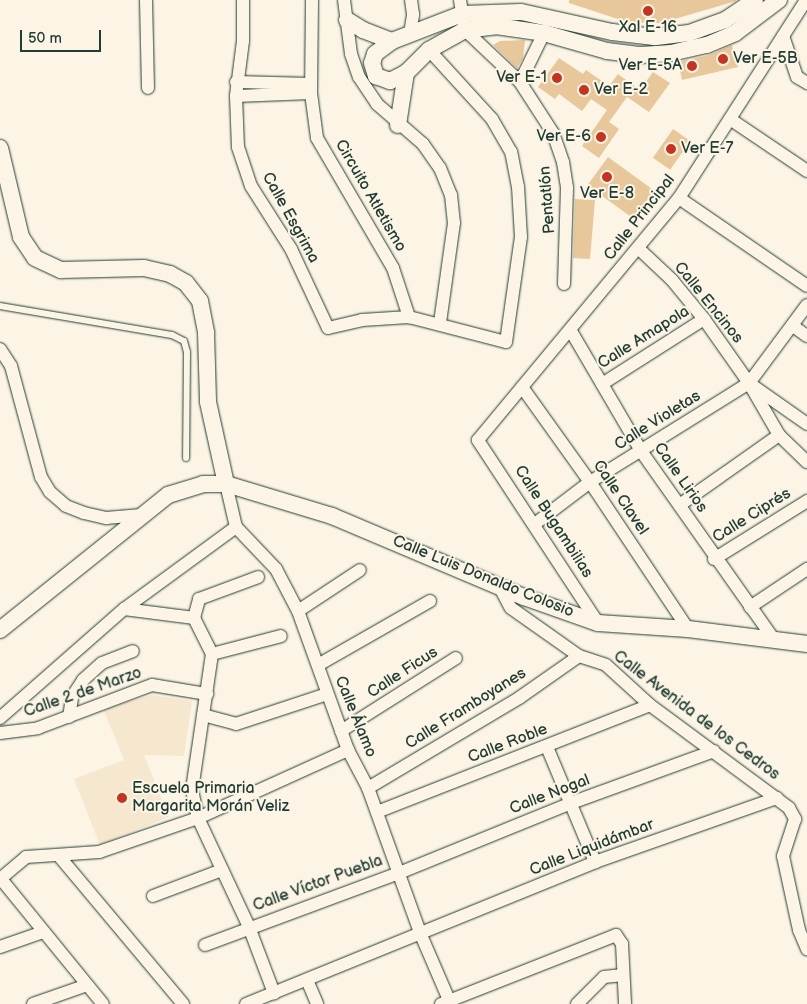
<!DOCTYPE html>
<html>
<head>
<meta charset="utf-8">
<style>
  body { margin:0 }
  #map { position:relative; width:807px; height:1004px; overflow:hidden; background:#fcf5e5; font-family:"Balsamiq Sans",sans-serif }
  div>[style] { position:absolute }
  .built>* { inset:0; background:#f6e8ce }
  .building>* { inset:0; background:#e8c89a; transform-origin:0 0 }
  .roads { filter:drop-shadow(0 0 1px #1f3d34) drop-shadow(0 0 1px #1f3d34) }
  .service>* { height:6px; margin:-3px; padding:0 3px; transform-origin:3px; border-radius:3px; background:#fcf5e5 }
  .minor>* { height:12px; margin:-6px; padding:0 6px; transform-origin:6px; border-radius:6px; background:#fcf5e5 }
  .tertiary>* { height:16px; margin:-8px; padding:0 8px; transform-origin:8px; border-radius:8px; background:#fcf5e5 }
  .dots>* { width:14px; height:14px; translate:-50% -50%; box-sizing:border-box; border:2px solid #fcf5e5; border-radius:50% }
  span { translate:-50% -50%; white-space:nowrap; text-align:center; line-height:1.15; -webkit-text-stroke:4px #fcf5e5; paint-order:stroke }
  .poi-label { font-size:16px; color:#1f3d34 }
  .left { translate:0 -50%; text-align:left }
  .right { translate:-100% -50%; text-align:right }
  .street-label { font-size:16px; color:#1f3d34 }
  .scale { position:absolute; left:20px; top:30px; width:81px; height:22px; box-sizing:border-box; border:2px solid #1f3d34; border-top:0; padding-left:6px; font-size:15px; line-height:18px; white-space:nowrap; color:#1f3d34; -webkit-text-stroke:4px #fcf5e5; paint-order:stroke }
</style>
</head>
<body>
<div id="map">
  <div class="built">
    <div style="clip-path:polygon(152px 695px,192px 701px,184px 756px,144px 755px,169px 817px,100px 845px,74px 779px,124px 760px,103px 709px)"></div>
  </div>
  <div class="building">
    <div style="clip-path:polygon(569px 0,736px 0,736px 1px,661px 23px,627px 22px,569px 3px)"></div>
    <div style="clip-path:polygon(525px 40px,523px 58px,517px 68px,493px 45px,500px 41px)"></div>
    <div style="clip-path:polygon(732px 45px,738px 67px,682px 80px,678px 62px,709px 55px)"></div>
    <div style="clip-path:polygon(559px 58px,583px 74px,586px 70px,609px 86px,618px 74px,640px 90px,653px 72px,670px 83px,649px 112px,627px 97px,609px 122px,619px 129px,599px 158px,582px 146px,607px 110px,591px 99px,582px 111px,559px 94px,555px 99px,538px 87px)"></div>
    <div style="left:673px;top:129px;width:21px;height:35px;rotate:35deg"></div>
    <div style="left:608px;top:157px;width:57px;height:35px;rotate:36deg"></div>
    <div style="clip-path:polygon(575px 199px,595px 200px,590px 259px,573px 258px)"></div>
  </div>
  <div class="roads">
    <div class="service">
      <div style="left:0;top:306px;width:174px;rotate:9.6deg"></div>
      <div style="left:172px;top:335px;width:13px;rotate:27deg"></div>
      <div style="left:184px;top:341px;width:11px;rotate:75deg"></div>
      <div style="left:187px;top:352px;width:106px;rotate:90.5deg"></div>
    </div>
    <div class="minor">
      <div style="left:146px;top:0;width:88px;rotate:88.7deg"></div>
      <div style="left:243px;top:0;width:41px;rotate:90deg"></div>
      <div style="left:243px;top:41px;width:55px;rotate:97.3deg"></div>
      <div style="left:236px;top:96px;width:51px;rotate:87.8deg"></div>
      <div style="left:238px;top:147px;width:41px;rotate:71.6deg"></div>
      <div style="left:251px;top:186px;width:75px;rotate:57.6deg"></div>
      <div style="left:291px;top:249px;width:87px;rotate:64.9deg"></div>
      <div style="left:328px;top:328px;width:35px;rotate:-13deg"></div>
      <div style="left:362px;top:320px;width:47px;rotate:-3.7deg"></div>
      <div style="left:409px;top:317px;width:100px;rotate:14.5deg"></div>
      <div style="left:506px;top:342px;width:106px;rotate:-81.9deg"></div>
      <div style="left:521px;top:237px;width:50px;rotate:-93.4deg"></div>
      <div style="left:518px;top:187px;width:36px;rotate:-101deg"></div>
      <div style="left:511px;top:152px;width:38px;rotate:-120deg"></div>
      <div style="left:492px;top:119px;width:93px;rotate:-132.4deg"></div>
      <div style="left:312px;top:0;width:93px;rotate:90.6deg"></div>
      <div style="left:311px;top:93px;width:45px;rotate:82.4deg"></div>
      <div style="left:317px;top:138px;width:151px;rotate:59.7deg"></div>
      <div style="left:393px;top:268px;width:52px;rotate:71.9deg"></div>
      <div style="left:344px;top:0;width:54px;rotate:82.6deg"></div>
      <div style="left:351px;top:54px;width:24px;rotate:71deg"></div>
      <div style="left:359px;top:77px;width:32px;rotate:56deg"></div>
      <div style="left:377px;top:104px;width:61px;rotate:41deg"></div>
      <div style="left:423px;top:144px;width:29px;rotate:55deg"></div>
      <div style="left:440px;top:168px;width:29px;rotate:68deg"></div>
      <div style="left:451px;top:195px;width:28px;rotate:84deg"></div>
      <div style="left:454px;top:223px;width:101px;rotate:98deg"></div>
      <div style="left:460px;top:0;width:30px;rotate:81deg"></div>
      <div style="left:465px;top:30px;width:76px;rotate:43.4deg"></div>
      <div style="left:520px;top:82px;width:61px;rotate:57.1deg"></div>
      <div style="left:553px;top:133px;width:31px;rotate:71deg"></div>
      <div style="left:563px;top:162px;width:26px;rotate:81deg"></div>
      <div style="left:567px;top:188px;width:96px;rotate:91.8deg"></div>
      <div style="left:410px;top:34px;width:20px;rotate:-81deg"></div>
      <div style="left:413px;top:14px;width:14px;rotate:-98deg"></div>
      <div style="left:783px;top:36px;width:43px;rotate:71.1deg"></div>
      <div style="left:797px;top:77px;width:12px;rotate:31deg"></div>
      <div style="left:236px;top:82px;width:75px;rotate:1.5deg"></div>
      <div style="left:520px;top:82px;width:55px;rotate:-63.9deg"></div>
      <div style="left:236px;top:96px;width:75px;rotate:-2.3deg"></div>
      <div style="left:730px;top:119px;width:93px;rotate:34deg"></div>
      <div style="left:679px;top:198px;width:155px;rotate:34.5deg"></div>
      <div style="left:638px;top:248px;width:47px;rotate:43.3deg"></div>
      <div style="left:672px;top:280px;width:50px;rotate:50.6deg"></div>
      <div style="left:704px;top:319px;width:78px;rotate:54.9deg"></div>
      <div style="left:749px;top:383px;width:60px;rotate:60deg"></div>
      <div style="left:779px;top:435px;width:39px;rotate:44deg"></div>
      <div style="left:793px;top:326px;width:17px;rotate:36deg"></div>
      <div style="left:571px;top:331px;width:139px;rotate:59.7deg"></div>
      <div style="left:641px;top:451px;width:229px;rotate:54.8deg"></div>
      <div style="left:0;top:349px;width:20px;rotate:57deg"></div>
      <div style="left:11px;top:366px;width:115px;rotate:74.9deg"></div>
      <div style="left:41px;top:477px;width:17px;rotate:59deg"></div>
      <div style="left:50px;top:492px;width:21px;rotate:41deg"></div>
      <div style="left:66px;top:506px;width:19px;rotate:21deg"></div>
      <div style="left:84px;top:513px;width:23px;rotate:13deg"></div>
      <div style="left:106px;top:518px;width:36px;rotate:-5deg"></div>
      <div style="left:602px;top:384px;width:121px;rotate:-32.5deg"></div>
      <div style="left:753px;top:386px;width:66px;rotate:35.1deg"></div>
      <div style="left:522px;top:387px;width:117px;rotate:54.4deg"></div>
      <div style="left:590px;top:482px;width:177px;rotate:56.3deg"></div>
      <div style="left:226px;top:484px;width:44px;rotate:76.9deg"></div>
      <div style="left:236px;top:527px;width:58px;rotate:46.4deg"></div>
      <div style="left:276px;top:569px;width:47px;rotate:62.4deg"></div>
      <div style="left:298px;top:611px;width:148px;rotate:70.2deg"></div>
      <div style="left:348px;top:750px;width:43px;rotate:62.2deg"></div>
      <div style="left:368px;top:788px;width:156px;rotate:70.2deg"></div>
      <div style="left:421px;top:935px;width:71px;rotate:66.7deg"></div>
      <div style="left:681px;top:504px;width:120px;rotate:-35.1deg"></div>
      <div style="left:536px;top:523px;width:68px;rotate:-37.2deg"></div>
      <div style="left:590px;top:482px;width:187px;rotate:-31.9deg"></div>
      <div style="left:749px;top:383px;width:97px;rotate:-53.4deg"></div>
      <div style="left:714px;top:559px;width:110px;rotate:-31.9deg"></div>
      <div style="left:498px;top:584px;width:27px;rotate:62deg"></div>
      <div style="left:511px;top:608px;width:83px;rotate:35.2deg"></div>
      <div style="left:579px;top:656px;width:28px;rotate:18deg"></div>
      <div style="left:606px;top:665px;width:59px;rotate:42.3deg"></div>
      <div style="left:650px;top:705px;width:173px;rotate:36.5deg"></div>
      <div style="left:789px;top:808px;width:13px;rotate:61deg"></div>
      <div style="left:795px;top:819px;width:39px;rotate:108deg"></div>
      <div style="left:783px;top:856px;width:76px;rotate:77.8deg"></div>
      <div style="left:799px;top:930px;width:21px;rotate:67deg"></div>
      <div style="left:750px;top:607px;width:69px;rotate:-33.7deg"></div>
      <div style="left:124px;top:609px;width:71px;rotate:7.3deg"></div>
      <div style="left:298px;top:611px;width:74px;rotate:-33.5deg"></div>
      <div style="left:194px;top:618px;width:40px;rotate:63.4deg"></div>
      <div style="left:212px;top:654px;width:137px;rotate:98.4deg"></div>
      <div style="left:192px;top:790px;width:29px;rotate:78deg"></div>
      <div style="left:198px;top:818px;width:120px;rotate:64.9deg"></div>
      <div style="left:249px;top:927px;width:71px;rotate:69.3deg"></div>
      <div style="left:194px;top:618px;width:20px;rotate:-75deg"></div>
      <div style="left:199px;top:599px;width:63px;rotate:-20.4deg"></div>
      <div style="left:598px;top:623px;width:219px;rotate:-123.3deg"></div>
      <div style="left:478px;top:440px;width:315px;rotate:-50.3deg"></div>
      <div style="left:679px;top:198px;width:235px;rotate:-57.3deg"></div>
      <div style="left:212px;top:654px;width:71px;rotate:-14.6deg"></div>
      <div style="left:318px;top:665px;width:129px;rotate:-29.7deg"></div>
      <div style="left:203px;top:715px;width:34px;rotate:15deg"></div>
      <div style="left:236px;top:724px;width:96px;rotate:-18.2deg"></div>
      <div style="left:69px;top:717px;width:20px;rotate:-81deg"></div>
      <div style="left:72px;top:697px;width:20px;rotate:-57deg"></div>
      <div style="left:83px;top:680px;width:25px;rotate:-42deg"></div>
      <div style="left:102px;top:663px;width:33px;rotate:-21deg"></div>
      <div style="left:0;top:718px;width:165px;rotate:-41.3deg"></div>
      <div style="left:124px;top:609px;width:139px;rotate:-36.2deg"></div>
      <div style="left:341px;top:731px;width:136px;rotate:-32.4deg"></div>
      <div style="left:0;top:733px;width:38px;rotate:-7deg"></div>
      <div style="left:38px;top:728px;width:122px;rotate:-20.7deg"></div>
      <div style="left:152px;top:685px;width:56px;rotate:9.3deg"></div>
      <div style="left:547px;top:747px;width:125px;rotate:67.3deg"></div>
      <div style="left:368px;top:788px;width:176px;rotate:-30.8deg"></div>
      <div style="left:519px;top:698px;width:73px;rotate:-35deg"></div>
      <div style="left:377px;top:812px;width:293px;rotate:-21.4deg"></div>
      <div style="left:59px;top:856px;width:193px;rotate:50deg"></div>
      <div style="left:0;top:879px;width:34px;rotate:-40deg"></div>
      <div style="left:26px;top:857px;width:73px;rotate:-3.9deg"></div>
      <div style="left:99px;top:852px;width:105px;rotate:-19deg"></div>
      <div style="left:198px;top:818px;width:165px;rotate:-24.4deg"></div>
      <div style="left:1px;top:879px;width:161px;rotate:50.8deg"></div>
      <div style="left:153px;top:896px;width:74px;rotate:-20.6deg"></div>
      <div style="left:205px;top:945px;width:207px;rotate:-20.4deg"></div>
      <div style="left:399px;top:873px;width:186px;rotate:-22.1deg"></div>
      <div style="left:571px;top:803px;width:152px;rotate:-20deg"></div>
      <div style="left:0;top:947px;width:46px;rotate:-19.2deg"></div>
      <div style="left:307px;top:980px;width:26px;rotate:67deg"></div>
      <div style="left:33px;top:1004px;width:57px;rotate:-19.4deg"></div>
      <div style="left:246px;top:1004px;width:377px;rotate:-22.1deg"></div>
      <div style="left:595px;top:862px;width:193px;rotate:-19.4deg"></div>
      <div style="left:441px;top:1004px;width:188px;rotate:-21.5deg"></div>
      <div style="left:616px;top:935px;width:11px;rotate:56deg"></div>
      <div style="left:622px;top:944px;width:60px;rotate:87.1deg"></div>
      <div style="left:577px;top:1004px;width:38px;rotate:-45deg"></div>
      <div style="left:604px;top:977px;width:19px;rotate:-6deg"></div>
    </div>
    <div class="tertiary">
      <div style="left:755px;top:0;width:36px;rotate:146deg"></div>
      <div style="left:725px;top:20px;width:38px;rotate:160deg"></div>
      <div style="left:689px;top:33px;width:35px;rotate:173deg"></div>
      <div style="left:654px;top:37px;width:42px;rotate:-173.2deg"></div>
      <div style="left:612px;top:32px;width:93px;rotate:-167.6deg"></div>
      <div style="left:521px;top:12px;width:59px;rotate:178.1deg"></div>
      <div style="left:462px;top:14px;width:75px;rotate:158.9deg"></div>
      <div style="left:392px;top:41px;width:21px;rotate:143deg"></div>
      <div style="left:375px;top:54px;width:9px;rotate:108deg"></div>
      <div style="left:372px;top:63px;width:14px;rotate:73deg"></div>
      <div style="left:376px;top:76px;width:15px;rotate:20deg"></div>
      <div style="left:390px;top:81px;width:18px;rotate:-27deg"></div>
      <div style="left:406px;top:73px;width:33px;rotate:-45deg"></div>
      <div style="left:429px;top:50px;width:41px;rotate:-29.1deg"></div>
      <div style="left:465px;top:30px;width:31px;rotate:-7deg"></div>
      <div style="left:496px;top:26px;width:49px;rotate:8.3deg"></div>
      <div style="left:544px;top:33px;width:66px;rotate:15.9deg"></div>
      <div style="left:607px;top:51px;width:34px;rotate:7deg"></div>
      <div style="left:641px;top:55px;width:30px;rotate:-4deg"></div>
      <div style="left:671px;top:53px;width:37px;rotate:-13deg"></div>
      <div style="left:707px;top:45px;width:30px;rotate:-23deg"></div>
      <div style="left:735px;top:33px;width:55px;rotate:-36.9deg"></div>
      <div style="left:347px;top:20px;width:19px;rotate:32deg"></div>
      <div style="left:363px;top:30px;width:31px;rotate:21deg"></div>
      <div style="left:398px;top:125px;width:53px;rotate:-81.3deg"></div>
      <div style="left:0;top:148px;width:91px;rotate:76.7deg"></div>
      <div style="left:21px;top:237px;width:25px;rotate:56deg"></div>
      <div style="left:35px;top:258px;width:29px;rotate:25deg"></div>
      <div style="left:61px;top:270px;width:83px;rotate:-1.4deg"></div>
      <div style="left:144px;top:268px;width:27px;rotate:13deg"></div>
      <div style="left:170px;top:274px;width:18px;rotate:29deg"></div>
      <div style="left:186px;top:283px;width:23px;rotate:52deg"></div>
      <div style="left:200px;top:301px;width:33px;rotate:79deg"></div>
      <div style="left:206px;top:333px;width:69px;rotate:88.3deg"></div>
      <div style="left:208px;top:402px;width:84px;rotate:77.6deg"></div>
      <div style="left:0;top:630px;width:216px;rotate:-38.8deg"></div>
      <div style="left:168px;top:495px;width:37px;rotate:-17deg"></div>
      <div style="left:203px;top:484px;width:23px"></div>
      <div style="left:226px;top:484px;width:111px;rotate:16.8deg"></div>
      <div style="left:332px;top:516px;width:208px;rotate:22.9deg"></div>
      <div style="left:524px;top:597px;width:78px;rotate:19.4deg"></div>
      <div style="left:598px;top:623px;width:90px;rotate:3.8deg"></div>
      <div style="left:688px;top:629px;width:120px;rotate:7.2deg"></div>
    </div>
  </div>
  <div class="dots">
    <div style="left:648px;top:11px;background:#c8321e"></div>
    <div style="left:723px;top:59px;background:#c8321e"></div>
    <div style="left:692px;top:66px;background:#c8321e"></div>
    <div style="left:557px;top:78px;background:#c8321e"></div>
    <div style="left:584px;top:90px;background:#c8321e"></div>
    <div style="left:601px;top:137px;background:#c8321e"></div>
    <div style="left:671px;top:149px;background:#c8321e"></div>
    <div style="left:607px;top:177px;background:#c8321e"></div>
    <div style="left:122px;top:798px;background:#c8321e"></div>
  </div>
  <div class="poi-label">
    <span style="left:648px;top:28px">Xal E-16</span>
    <span class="left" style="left:733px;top:59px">Ver E-5B</span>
    <span class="right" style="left:682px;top:66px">Ver E-5A</span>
    <span class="right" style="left:547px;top:78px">Ver E-1</span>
    <span class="left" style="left:594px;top:90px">Ver E-2</span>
    <span class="right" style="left:591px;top:137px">Ver E-6</span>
    <span class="left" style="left:681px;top:149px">Ver E-7</span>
    <span style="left:607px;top:194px">Ver E-8</span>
    <span class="left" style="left:132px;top:798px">Escuela Primaria<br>Margarita Morán Veliz</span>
  </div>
  <div class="street-label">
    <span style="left:370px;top:196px;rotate:60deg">Circuito Atletismo</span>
    <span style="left:548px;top:200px;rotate:-94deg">Pentatlón</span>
    <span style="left:290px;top:218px;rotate:61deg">Calle Esgrima</span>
    <span style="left:640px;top:218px;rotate:-52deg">Calle Principal</span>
    <span style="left:708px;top:303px;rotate:51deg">Calle Encinos</span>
    <span style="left:644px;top:338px;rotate:-32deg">Calle Amapola</span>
    <span style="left:658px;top:421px;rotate:-32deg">Calle Violetas</span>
    <span style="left:680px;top:478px;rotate:55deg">Calle Lirios</span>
    <span style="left:620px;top:498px;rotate:56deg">Calle Clavel</span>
    <span style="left:752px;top:516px;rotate:-32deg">Calle Ciprés</span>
    <span style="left:553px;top:522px;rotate:57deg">Calle Bugambilias</span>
    <span style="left:483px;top:577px;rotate:22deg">Calle Luis Donaldo Colosio</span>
    <span style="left:403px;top:673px;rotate:-33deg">Calle Ficus</span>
    <span style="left:83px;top:693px;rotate:-19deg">Calle 2 de Marzo</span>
    <span style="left:466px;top:709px;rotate:-32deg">Calle Framboyanes</span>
    <span style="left:696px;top:716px;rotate:37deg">Calle Avenida de los Cedros</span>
    <span style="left:355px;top:717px;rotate:68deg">Calle Álamo</span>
    <span style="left:508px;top:744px;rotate:-21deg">Calle Roble</span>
    <span style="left:550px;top:795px;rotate:-21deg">Calle Nogal</span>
    <span style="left:592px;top:848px;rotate:-21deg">Calle Liquidámbar</span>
    <span style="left:318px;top:884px;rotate:-20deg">Calle Víctor Puebla</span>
  </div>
  <div class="scale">50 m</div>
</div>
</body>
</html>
